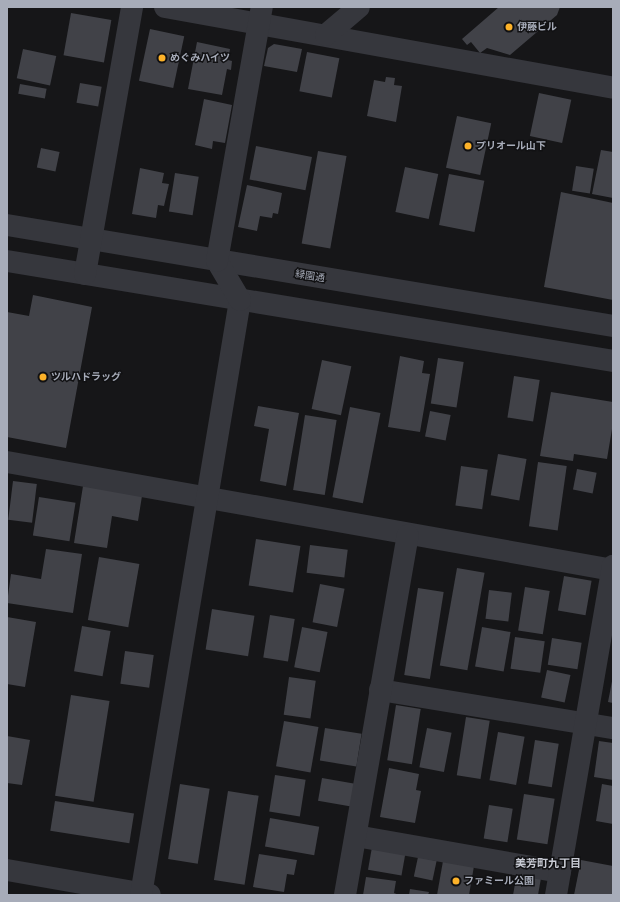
<!DOCTYPE html>
<html>
<head>
<meta charset="utf-8">
<style>
  body { margin:0 }
  #map { position:relative; width:620px; height:902px; overflow:hidden; background:#161618; font-family:Raleway,"Noto Sans JP",sans-serif }
  div>[style] { position:absolute }
  .building>* { inset:0; background:#414248; transform-origin:0 0 }
  .minor>* { height:22px; margin:-11px; padding:0 11px; transform-origin:11px; border-radius:11px; background:#36373d }
  .dots>* { width:11px; height:11px; translate:-50% -50%; box-sizing:border-box; border:2px solid #111113; border-radius:50% }
  span { translate:-50% -50%; white-space:nowrap; text-align:center; line-height:1.15; -webkit-text-stroke:3px #111113; paint-order:stroke }
  .poi-label { font-size:10px; color:#a7acb9; font-weight:700 }
  .left { translate:0 -50%; text-align:left }
  .street-label { font-size:10px; color:#a7acb9 }
  .neighbourhood-label { font-size:11px; color:#c8cbd4; font-weight:700 }
  .frame { position:absolute; inset:0; border:8px solid #a7acb9; pointer-events:none }
</style>
</head>
<body>
<div id="map">
  <div class="building">
    <div style="clip-path:polygon(499px 7px,560px 7px,557px 15px,510px 55px,487px 48px,480px 53px,471px 42px,467px 45px,462px 39px)"></div>
    <div style="left:71px;top:13px;width:41px;height:43px;rotate:10deg"></div>
    <div style="left:150px;top:29px;width:35px;height:53px;rotate:12deg"></div>
    <div style="clip-path:polygon(197px 42px,230px 49px,228px 60px,232px 61px,231px 70px,227px 69px,222px 95px,188px 89px)"></div>
    <div style="clip-path:polygon(274px 44px,302px 49px,297px 72px,264px 66px,268px 48px)"></div>
    <div style="left:23px;top:49px;width:34px;height:30px;rotate:12deg"></div>
    <div style="left:307px;top:52px;width:33px;height:40px;rotate:11deg"></div>
    <div style="clip-path:polygon(386px 77px,395px 78px,394px 85px,402px 86px,396px 122px,367px 116px,374px 80px,385px 82px)"></div>
    <div style="left:80px;top:83px;width:22px;height:20px;rotate:10deg"></div>
    <div style="left:20px;top:84px;width:27px;height:10px;rotate:10deg"></div>
    <div style="left:539px;top:93px;width:33px;height:44px;rotate:12deg"></div>
    <div style="clip-path:polygon(204px 99px,232px 105px,225px 143px,213px 141px,212px 149px,195px 145px)"></div>
    <div style="left:457px;top:116px;width:35px;height:53px;rotate:12deg"></div>
    <div style="left:256px;top:146px;width:57px;height:34px;rotate:11deg"></div>
    <div style="left:41px;top:148px;width:19px;height:20px;rotate:12deg"></div>
    <div style="clip-path:polygon(601px 150px,613px 152px,613px 198px,592px 194px)"></div>
    <div style="left:318px;top:151px;width:29px;height:94px;rotate:10deg"></div>
    <div style="left:576px;top:166px;width:18px;height:25px;rotate:9deg"></div>
    <div style="left:405px;top:167px;width:34px;height:46px;rotate:12deg"></div>
    <div style="clip-path:polygon(140px 168px,164px 173px,162px 183px,169px 184px,164px 206px,158px 205px,156px 218px,132px 214px)"></div>
    <div style="left:175px;top:173px;width:24px;height:39px;rotate:9deg"></div>
    <div style="left:449px;top:174px;width:36px;height:52px;rotate:11deg"></div>
    <div style="clip-path:polygon(247px 185px,282px 193px,278px 214px,273px 213px,272px 218px,260px 216px,257px 231px,238px 227px)"></div>
    <div style="clip-path:polygon(561px 192px,613px 203px,613px 300px,544px 287px)"></div>
    <div style="clip-path:polygon(33px 295px,92px 307px,66px 448px,7px 437px,7px 312px,29px 316px)"></div>
    <div style="clip-path:polygon(400px 356px,424px 361px,422px 373px,430px 374px,420px 432px,388px 427px)"></div>
    <div style="left:438px;top:358px;width:26px;height:46px;rotate:9deg"></div>
    <div style="left:322px;top:360px;width:30px;height:50px;rotate:12deg"></div>
    <div style="left:514px;top:376px;width:26px;height:42px;rotate:9deg"></div>
    <div style="clip-path:polygon(551px 392px,613px 402px,613px 423px,607px 459px,574px 454px,573px 461px,540px 456px)"></div>
    <div style="clip-path:polygon(258px 406px,299px 413px,286px 486px,260px 481px,269px 429px,254px 426px)"></div>
    <div style="left:350px;top:407px;width:31px;height:92px;rotate:11deg"></div>
    <div style="left:430px;top:411px;width:21px;height:26px;rotate:11deg"></div>
    <div style="left:305px;top:415px;width:32px;height:76px;rotate:9deg"></div>
    <div style="left:498px;top:454px;width:29px;height:42px;rotate:10deg"></div>
    <div style="left:538px;top:462px;width:29px;height:65px;rotate:8deg"></div>
    <div style="left:461px;top:466px;width:27px;height:40px;rotate:8deg"></div>
    <div style="left:577px;top:469px;width:20px;height:21px;rotate:11deg"></div>
    <div style="left:13px;top:481px;width:24px;height:39px;rotate:7deg"></div>
    <div style="clip-path:polygon(83px 486px,142px 496px,138px 521px,112px 516px,107px 548px,74px 543px)"></div>
    <div style="left:39px;top:497px;width:37px;height:39px;rotate:9deg"></div>
    <div style="left:256px;top:539px;width:45px;height:47px;rotate:9deg"></div>
    <div style="left:310px;top:545px;width:38px;height:28px;rotate:7deg"></div>
    <div style="clip-path:polygon(46px 549px,82px 554px,73px 613px,7px 603px,11px 574px,41px 579px)"></div>
    <div style="left:99px;top:557px;width:41px;height:64px;rotate:10deg"></div>
    <div style="left:457px;top:568px;width:28px;height:99px;rotate:10deg"></div>
    <div style="left:564px;top:576px;width:28px;height:35px;rotate:10deg"></div>
    <div style="left:320px;top:584px;width:25px;height:39px;rotate:11deg"></div>
    <div style="left:525px;top:587px;width:25px;height:44px;rotate:9deg"></div>
    <div style="left:418px;top:588px;width:26px;height:88px;rotate:9deg"></div>
    <div style="left:489px;top:590px;width:23px;height:29px;rotate:7deg"></div>
    <div style="left:212px;top:609px;width:43px;height:41px;rotate:9deg"></div>
    <div style="left:270px;top:615px;width:25px;height:43px;rotate:9deg"></div>
    <div style="clip-path:polygon(7px 617px,36px 622px,25px 687px,7px 684px)"></div>
    <div style="left:82px;top:626px;width:29px;height:46px;rotate:10deg"></div>
    <div style="left:302px;top:627px;width:26px;height:41px;rotate:11deg"></div>
    <div style="left:482px;top:627px;width:29px;height:40px;rotate:10deg"></div>
    <div style="left:515px;top:637px;width:30px;height:32px;rotate:8deg"></div>
    <div style="left:552px;top:638px;width:30px;height:27px;rotate:9deg"></div>
    <div style="left:125px;top:651px;width:29px;height:33px;rotate:8deg"></div>
    <div style="left:547px;top:670px;width:24px;height:28px;rotate:12deg"></div>
    <div style="clip-path:polygon(613px 676px,613px 703px,608px 702px)"></div>
    <div style="left:289px;top:677px;width:27px;height:38px;rotate:8deg"></div>
    <div style="left:71px;top:695px;width:39px;height:102px;rotate:9deg"></div>
    <div style="left:396px;top:705px;width:25px;height:56px;rotate:9deg"></div>
    <div style="left:466px;top:717px;width:24px;height:59px;rotate:9deg"></div>
    <div style="left:284px;top:721px;width:35px;height:46px;rotate:10deg"></div>
    <div style="left:325px;top:728px;width:37px;height:33px;rotate:9deg"></div>
    <div style="left:427px;top:728px;width:25px;height:40px;rotate:11deg"></div>
    <div style="left:498px;top:732px;width:27px;height:49px;rotate:10deg"></div>
    <div style="clip-path:polygon(7px 736px,30px 740px,22px 785px,7px 783px)"></div>
    <div style="left:535px;top:740px;width:24px;height:44px;rotate:9deg"></div>
    <div style="clip-path:polygon(599px 741px,613px 743px,613px 780px,594px 777px)"></div>
    <div style="clip-path:polygon(389px 768px,419px 774px,416px 790px,421px 791px,415px 823px,380px 817px)"></div>
    <div style="left:275px;top:775px;width:31px;height:37px;rotate:9deg"></div>
    <div style="left:322px;top:778px;width:35px;height:23px;rotate:10deg"></div>
    <div style="left:180px;top:784px;width:30px;height:76px;rotate:9deg"></div>
    <div style="clip-path:polygon(602px 784px,613px 786px,613px 824px,596px 821px)"></div>
    <div style="left:228px;top:791px;width:31px;height:90px;rotate:9deg"></div>
    <div style="left:524px;top:794px;width:31px;height:46px;rotate:9deg"></div>
    <div style="left:55px;top:801px;width:80px;height:30px;rotate:9deg"></div>
    <div style="left:489px;top:805px;width:24px;height:34px;rotate:9deg"></div>
    <div style="left:270px;top:818px;width:50px;height:29px;rotate:10deg"></div>
    <div style="left:372px;top:847px;width:34px;height:23px;rotate:10deg"></div>
    <div style="clip-path:polygon(259px 854px,297px 860px,294px 875px,287px 874px,284px 892px,253px 887px)"></div>
    <div style="left:418px;top:857px;width:19px;height:20px;rotate:12deg"></div>
    <div style="clip-path:polygon(581px 860px,613px 866px,613px 895px,574px 895px)"></div>
    <div style="clip-path:polygon(443px 861px,474px 866px,469px 895px,437px 895px)"></div>
    <div style="clip-path:polygon(517px 873px,541px 878px,538px 895px,513px 895px)"></div>
    <div style="clip-path:polygon(366px 877px,396px 881px,394px 893px,399px 895px,363px 895px)"></div>
    <div style="clip-path:polygon(410px 889px,429px 892px,428px 895px,409px 895px)"></div>
  </div>
  <div class="minor">
    <div style="left:165px;top:7px;width:455px;rotate:10.2deg"></div>
    <div style="left:326px;top:35px;width:43px;rotate:-40.3deg"></div>
    <div style="left:7px;top:225px;width:614px;rotate:9.46deg"></div>
    <div style="left:7px;top:261px;width:614px;rotate:9.37deg"></div>
    <div style="left:85px;top:274px;width:271px;rotate:-80deg"></div>
    <div style="left:7px;top:462px;width:616px;rotate:10.11deg"></div>
    <div style="left:380px;top:690px;width:236px;rotate:9.3deg"></div>
    <div style="left:356px;top:836px;width:207px;rotate:10deg"></div>
    <div style="left:7px;top:870px;width:145px;rotate:9.9deg"></div>
    <div style="left:141px;top:895px;width:603px;rotate:-80.55deg"></div>
    <div style="left:240px;top:300px;width:45px;rotate:-120.5deg"></div>
    <div style="left:217px;top:261px;width:258px;rotate:-80deg"></div>
    <div style="left:345px;top:895px;width:365px;rotate:-80.1deg"></div>
    <div style="left:556px;top:895px;width:334px;rotate:-80.2deg"></div>
  </div>
  <div class="dots">
    <div style="left:509px;top:27px;background:#fdb229"></div>
    <div style="left:162px;top:58px;background:#fdb229"></div>
    <div style="left:468px;top:146px;background:#fdb229"></div>
    <div style="left:43px;top:377px;background:#fdb229"></div>
    <div style="left:456px;top:881px;background:#fdb229"></div>
  </div>
  <div class="poi-label">
    <span class="left" style="left:517px;top:27px">伊藤ビル</span>
    <span class="left" style="left:170px;top:58px">めぐみハイツ</span>
    <span class="left" style="left:476px;top:146px">プリオール山下</span>
    <span class="left" style="left:51px;top:377px">ツルハドラッグ</span>
    <span class="left" style="left:464px;top:881px">ファミール公園</span>
  </div>
  <div class="street-label">
    <span style="left:310px;top:276px;rotate:9deg">緑園通</span>
  </div>
  <div class="neighbourhood-label">
    <span style="left:548px;top:864px">美芳町九丁目</span>
  </div>
  <div class="frame"></div>
</div>
</body>
</html>
